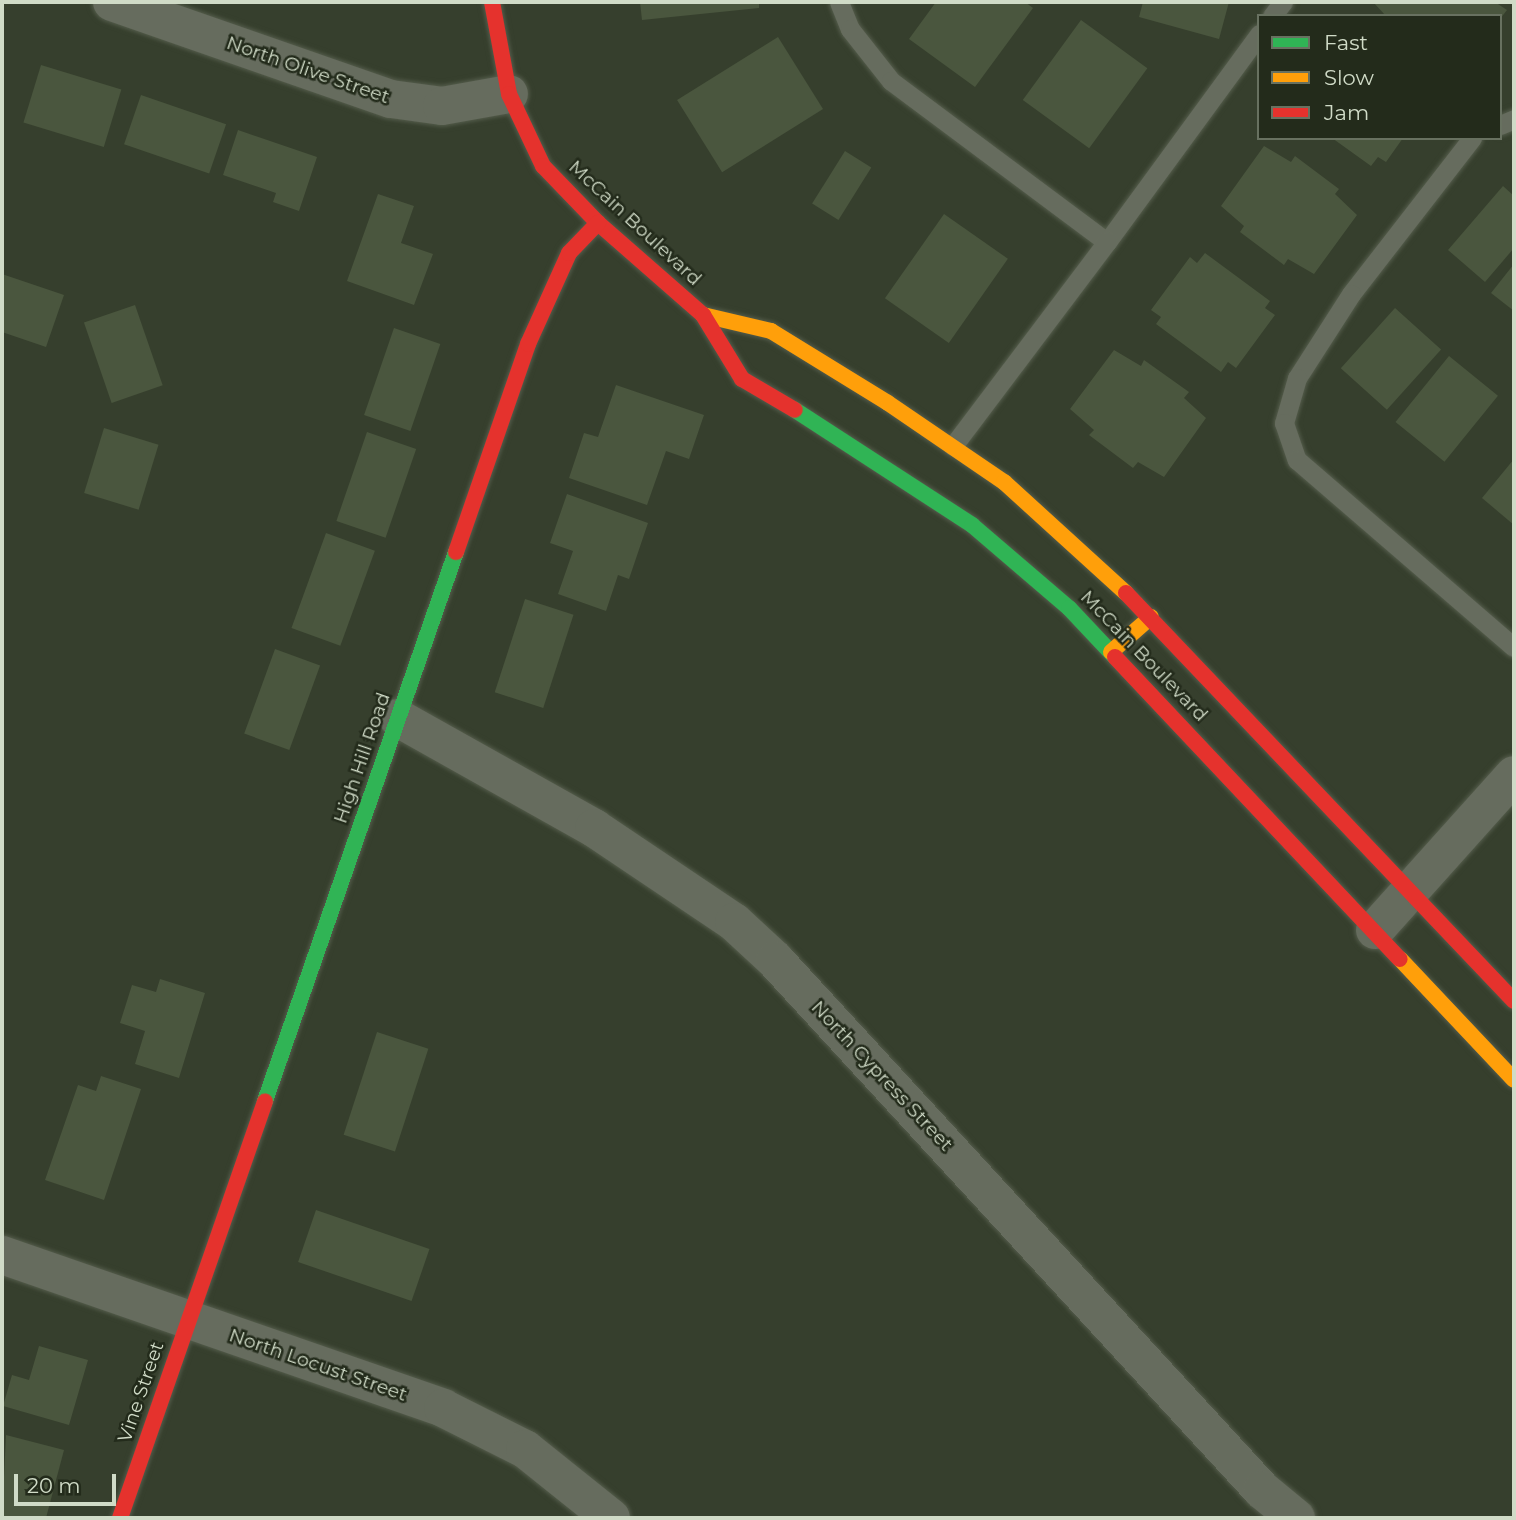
<!DOCTYPE html>
<html>
<head>
<meta charset="utf-8">
<style>
  body { margin:0 }
  #map { position:relative; width:1516px; height:1520px; overflow:hidden; background:#363f2d; font-family:Montserrat,sans-serif }
  div>[style] { position:absolute }
  .building>* { inset:0; background:#4a563e; transform-origin:0 0 }
  .roads { filter:drop-shadow(0 0 2px #545c4b) drop-shadow(0 0 2px #545c4b) }
  .lane>* { height:19px; margin:-9.5px; padding:0 9.5px; transform-origin:9.5px; border-radius:9.5px; background:#666c5e }
  .street>* { height:38px; margin:-19px; padding:0 19px; transform-origin:19px; border-radius:19px; background:#666c5e }
  .fast>* { height:16px; margin:-8px; padding:0 8px; transform-origin:8px; border-radius:8px; background:#30b455 }
  .slow>* { height:16px; margin:-8px; padding:0 8px; transform-origin:8px; border-radius:8px; background:#ff9f0a }
  .jam>* { height:16px; margin:-8px; padding:0 8px; transform-origin:8px; border-radius:8px; background:#e5322d }
  span { translate:-50% -50%; white-space:nowrap; text-align:center; line-height:1.15; -webkit-text-stroke:5px #232b1b; paint-order:stroke }
  .street-label { font-size:19px; color:#d0dbc7 }
  .frame { position:absolute; inset:0; border:4px solid #d0dbc7; pointer-events:none }
  .legend { position:absolute; left:1257px; top:14px; width:245px; height:126px; box-sizing:border-box; background:#232b1b; border:2px solid #687160; margin:0; padding:9px 12px; list-style:none; font-size:21px; color:#d0dbc7 }
  .legend li { display:flex; align-items:center; gap:14px; height:35px }
  .legend b { width:35px; border:2px solid #687160 }
  .scale { position:absolute; left:14px; top:1474px; width:102px; height:32px; box-sizing:border-box; border:4px solid #d0dbc7; border-top:0; padding-left:9px; font-size:21px; line-height:24px; white-space:nowrap; color:#d0dbc7; -webkit-text-stroke:5px #232b1b; paint-order:stroke }
</style>
</head>
<body>
<div id="map">
  <div class="building">
    <div style="clip-path:polygon(640px 2px,759px 2px,759px 8px,642px 20px)"></div>
    <div style="clip-path:polygon(936px 2px,1025px 2px,1033px 8px,975px 87px,909px 39px)"></div>
    <div style="clip-path:polygon(1143px 2px,1229px 2px,1219px 39px,1139px 17px)"></div>
    <div style="clip-path:polygon(1373px 2px,1495px 2px,1507px 10px,1500px 19px,1386px 16px)"></div>
    <div style="left:1081px;top:20px;width:82px;height:99px;rotate:36deg"></div>
    <div style="left:778px;top:37px;width:85px;height:119px;rotate:58deg"></div>
    <div style="left:41px;top:65px;width:84px;height:60px;rotate:17deg"></div>
    <div style="left:141px;top:95px;width:90px;height:52px;rotate:19deg"></div>
    <div style="clip-path:polygon(238px 130px,317px 157px,299px 211px,273px 202px,276px 193px,223px 175px)"></div>
    <div style="clip-path:polygon(1332px 138px,1403px 138px,1386px 162px,1378px 157px,1371px 166px)"></div>
    <div style="clip-path:polygon(1264px 146px,1291px 162px,1295px 156px,1339px 189px,1335px 194px,1357px 215px,1314px 274px,1288px 259px,1284px 265px,1240px 232px,1244px 226px,1221px 206px)"></div>
    <div style="left:845px;top:151px;width:31px;height:62px;rotate:32deg"></div>
    <div style="clip-path:polygon(1503px 186px,1514px 196px,1514px 248px,1485px 282px,1448px 250px)"></div>
    <div style="clip-path:polygon(378px 194px,414px 206px,401px 243px,433px 254px,414px 305px,347px 281px)"></div>
    <div style="left:944px;top:214px;width:78px;height:103px;rotate:35deg"></div>
    <div style="clip-path:polygon(1205px 253px,1270px 301px,1265px 308px,1275px 315px,1236px 368px,1228px 362px,1221px 372px,1156px 324px,1161px 317px,1151px 310px,1190px 257px,1197px 263px)"></div>
    <div style="clip-path:polygon(1514px 264px,1514px 311px,1491px 293px)"></div>
    <div style="clip-path:polygon(2px 274px,64px 295px,46px 347px,2px 332px)"></div>
    <div style="left:135px;top:305px;width:85px;height:54px;rotate:71deg"></div>
    <div style="left:1395px;top:308px;width:62px;height:81px;rotate:42deg"></div>
    <div style="left:394px;top:328px;width:49px;height:92px;rotate:19deg"></div>
    <div style="clip-path:polygon(1114px 350px,1141px 366px,1144px 360px,1189px 392px,1184px 398px,1206px 418px,1164px 477px,1138px 462px,1133px 468px,1089px 435px,1094px 430px,1070px 409px)"></div>
    <div style="left:1449px;top:356px;width:63px;height:85px;rotate:39deg"></div>
    <div style="clip-path:polygon(616px 385px,704px 415px,689px 459px,666px 451px,647px 505px,569px 478px,584px 433px,598px 437px)"></div>
    <div style="left:104px;top:428px;width:57px;height:68px;rotate:17deg"></div>
    <div style="left:367px;top:432px;width:52px;height:94px;rotate:19deg"></div>
    <div style="clip-path:polygon(1514px 459px,1514px 525px,1482px 498px)"></div>
    <div style="clip-path:polygon(567px 494px,648px 523px,629px 579px,618px 575px,606px 611px,558px 594px,573px 551px,550px 543px)"></div>
    <div style="left:326px;top:533px;width:52px;height:101px;rotate:20deg"></div>
    <div style="left:525px;top:599px;width:51px;height:98px;rotate:18deg"></div>
    <div style="left:275px;top:649px;width:48px;height:90px;rotate:20deg"></div>
    <div style="clip-path:polygon(160px 979px,205px 993px,179px 1078px,135px 1064px,145px 1031px,120px 1023px,132px 985px,156px 992px)"></div>
    <div style="left:377px;top:1032px;width:54px;height:108px;rotate:18deg"></div>
    <div style="clip-path:polygon(101px 1076px,141px 1089px,104px 1200px,45px 1180px,78px 1085px,96px 1091px)"></div>
    <div style="left:316px;top:1210px;width:120px;height:55px;rotate:19deg"></div>
    <div style="clip-path:polygon(39px 1346px,88px 1360px,69px 1425px,3px 1406px,12px 1375px,29px 1380px)"></div>
    <div style="clip-path:polygon(6px 1435px,64px 1450px,46px 1518px,2px 1518px)"></div>
  </div>
  <div class="roads">
    <div class="lane">
      <div style="left:839px;top:2px;width:29px;rotate:68deg"></div>
      <div style="left:850px;top:29px;width:66px;rotate:51.7deg"></div>
      <div style="left:891px;top:81px;width:269px;rotate:36.7deg"></div>
      <div style="left:1107px;top:242px;width:258px;rotate:-53.8deg"></div>
      <div style="left:1272px;top:16px;width:18px;rotate:-52deg"></div>
      <div style="left:1500px;top:125px;width:15px;rotate:-23deg"></div>
      <div style="left:1472px;top:138px;width:197px;rotate:127.8deg"></div>
      <div style="left:1351px;top:294px;width:100px;rotate:122.7deg"></div>
      <div style="left:1297px;top:378px;width:47px;rotate:106.1deg"></div>
      <div style="left:1284px;top:423px;width:39px;rotate:71deg"></div>
      <div style="left:1297px;top:460px;width:286px;rotate:40.8deg"></div>
      <div style="left:953px;top:446px;width:256px;rotate:-53deg"></div>
    </div>
    <div class="street">
      <div style="left:112px;top:2px;width:295px;rotate:19.2deg"></div>
      <div style="left:391px;top:99px;width:51px;rotate:7.8deg"></div>
      <div style="left:442px;top:106px;width:68px;rotate:-10.2deg"></div>
      <div style="left:398px;top:718px;width:225px;rotate:29.3deg"></div>
      <div style="left:594px;top:828px;width:169px;rotate:33.9deg"></div>
      <div style="left:734px;top:922px;width:56px;rotate:42.8deg"></div>
      <div style="left:775px;top:960px;width:720px;rotate:47.42deg"></div>
      <div style="left:1262px;top:1490px;width:44px;rotate:39.5deg"></div>
      <div style="left:1375px;top:930px;width:208px;rotate:-48.1deg"></div>
      <div style="left:2px;top:1255px;width:467px;rotate:19.1deg"></div>
      <div style="left:443px;top:1408px;width:92px;rotate:26.6deg"></div>
      <div style="left:525px;top:1449px;width:110px;rotate:38.7deg"></div>
    </div>
    <div class="fast">
      <div style="left:795px;top:410px;width:211px;rotate:33deg"></div>
      <div style="left:972px;top:525px;width:128px;rotate:40.6deg"></div>
      <div style="left:1069px;top:608px;width:67px;rotate:46.8deg"></div>
      <div style="left:265px;top:1101px;width:581px;rotate:-70.82deg"></div>
    </div>
    <div class="slow">
      <div style="left:703px;top:315px;width:70px;rotate:13.2deg"></div>
      <div style="left:771px;top:331px;width:137px;rotate:31.6deg"></div>
      <div style="left:888px;top:403px;width:140px;rotate:34.3deg"></div>
      <div style="left:1004px;top:482px;width:165px;rotate:42.3deg"></div>
      <div style="left:1111px;top:652px;width:53px;rotate:-41.2deg"></div>
      <div style="left:1400px;top:959px;width:166px;rotate:46.7deg"></div>
    </div>
    <div class="jam">
      <div style="left:492px;top:2px;width:94px;rotate:79.5deg"></div>
      <div style="left:509px;top:94px;width:80px;rotate:64.7deg"></div>
      <div style="left:543px;top:166px;width:79px;rotate:46deg"></div>
      <div style="left:598px;top:223px;width:140px;rotate:41.2deg"></div>
      <div style="left:703px;top:315px;width:75px;rotate:58.6deg"></div>
      <div style="left:742px;top:379px;width:61px;rotate:30.3deg"></div>
      <div style="left:456px;top:552px;width:220px;rotate:-70.9deg"></div>
      <div style="left:528px;top:344px;width:100px;rotate:-65.7deg"></div>
      <div style="left:569px;top:253px;width:42px;rotate:-46deg"></div>
      <div style="left:1126px;top:593px;width:563px;rotate:46.44deg"></div>
      <div style="left:1115px;top:657px;width:415px;rotate:46.7deg"></div>
      <div style="left:120px;top:1518px;width:441px;rotate:-70.8deg"></div>
    </div>
  </div>
  <div class="street-label">
    <span style="left:308px;top:70px;rotate:19deg">North Olive Street</span>
    <span style="left:635px;top:223px;rotate:43deg">McCain Boulevard</span>
    <span style="left:1144px;top:656px;rotate:46deg">McCain Boulevard</span>
    <span style="left:362px;top:758px;rotate:-71deg">High Hill Road</span>
    <span style="left:882px;top:1076px;rotate:47deg">North Cypress Street</span>
    <span style="left:318px;top:1365px;rotate:19deg">North Locust Street</span>
    <span style="left:141px;top:1392px;rotate:-71deg">Vine Street</span>
  </div>
  <div class="frame"></div>
  <ul class="legend">
  <li><b style="height:9px;background:#30b455"></b>Fast</li>
  <li><b style="height:9px;background:#ff9f0a"></b>Slow</li>
  <li><b style="height:9px;background:#e5322d"></b>Jam</li>
  </ul>
  <div class="scale">20 m</div>
</div>
</body>
</html>
